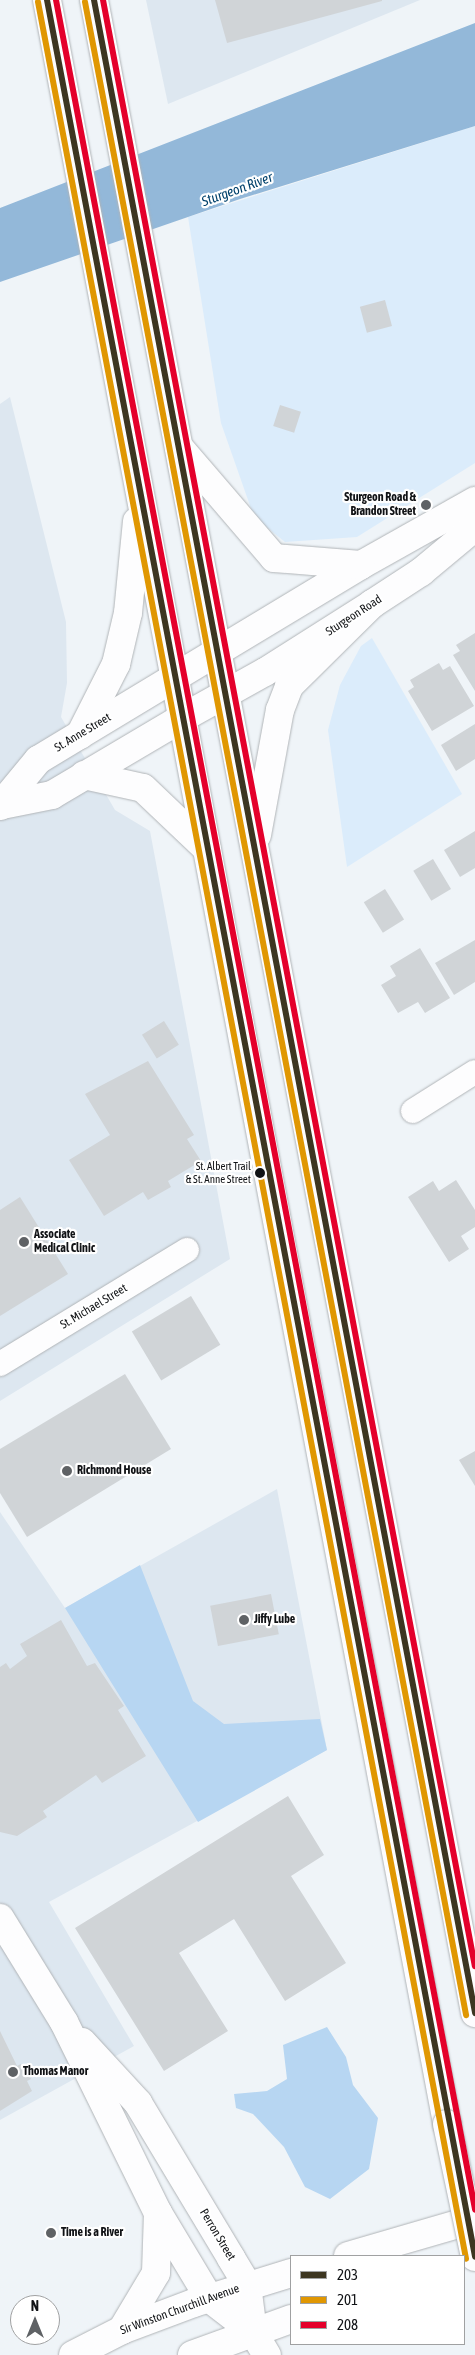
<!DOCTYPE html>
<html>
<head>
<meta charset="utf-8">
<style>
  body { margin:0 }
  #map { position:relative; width:475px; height:2355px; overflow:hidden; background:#eff4f8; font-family:"Asap Condensed",sans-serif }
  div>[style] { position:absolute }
  .built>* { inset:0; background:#dde7f0 }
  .green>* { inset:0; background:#dbecfb }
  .forest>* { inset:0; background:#b7d6f2 }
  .water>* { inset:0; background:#93b8d9 }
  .building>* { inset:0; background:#d0d4d7; transform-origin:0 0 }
  .roads { filter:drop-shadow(0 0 1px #b0b4b7) drop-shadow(0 0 1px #b0b4b7) }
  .minor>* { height:24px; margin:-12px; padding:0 12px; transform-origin:12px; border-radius:12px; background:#fdfdfe }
  .tertiary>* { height:28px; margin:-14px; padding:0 14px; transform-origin:14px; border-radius:14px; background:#fdfdfe }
  .secondary>* { height:28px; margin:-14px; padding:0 14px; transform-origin:14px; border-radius:14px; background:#fdfdfe }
  .primary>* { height:28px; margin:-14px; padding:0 14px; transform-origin:14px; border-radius:14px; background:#fdfdfe }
  .bridges { filter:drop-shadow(0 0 1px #b0b4b7) drop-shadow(0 0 1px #b0b4b7) }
  .primary-bridge>* { height:28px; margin:-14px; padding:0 14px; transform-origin:14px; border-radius:14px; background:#fdfdfe }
  .bus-1>* { height:6px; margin:-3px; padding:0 3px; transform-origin:3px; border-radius:3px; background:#3d3621 }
  .bus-2>* { height:6px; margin:-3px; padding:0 3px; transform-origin:3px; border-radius:3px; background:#e09702 }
  .bus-3>* { height:6px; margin:-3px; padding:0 3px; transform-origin:3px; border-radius:3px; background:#e4002b }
  .dots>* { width:14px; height:14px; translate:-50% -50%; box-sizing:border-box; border:2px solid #fff; border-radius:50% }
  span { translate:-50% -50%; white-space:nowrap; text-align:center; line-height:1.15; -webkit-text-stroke:4.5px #fff; paint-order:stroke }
  .bus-label { font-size:11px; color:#111316 }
  .right { translate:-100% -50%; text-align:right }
  .poi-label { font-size:12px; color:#111316; font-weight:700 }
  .left { translate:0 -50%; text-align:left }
  .street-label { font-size:12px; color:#111316 }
  .water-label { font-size:14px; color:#00416b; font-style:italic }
  .legend { position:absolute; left:290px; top:2255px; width:175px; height:90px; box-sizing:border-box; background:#fff; border:1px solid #a0a1a2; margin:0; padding:6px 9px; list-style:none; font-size:15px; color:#111316 }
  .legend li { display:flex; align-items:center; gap:10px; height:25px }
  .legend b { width:25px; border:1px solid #a0a1a2 }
  .north { position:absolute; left:10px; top:2295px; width:50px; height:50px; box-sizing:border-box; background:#fff; border:1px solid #a0a1a2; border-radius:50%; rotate:0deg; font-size:14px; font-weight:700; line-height:20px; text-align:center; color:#111316 }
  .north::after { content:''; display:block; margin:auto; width:18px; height:22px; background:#5f6265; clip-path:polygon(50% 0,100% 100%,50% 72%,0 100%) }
</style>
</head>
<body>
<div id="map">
  <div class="built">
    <div style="clip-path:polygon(146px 0,420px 0,168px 104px)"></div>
    <div style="clip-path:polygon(10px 397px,66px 622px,67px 683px,61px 717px,115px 810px,150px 831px,230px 1259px,0 1401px,0 404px)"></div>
    <div style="clip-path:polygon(277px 1489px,327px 1750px,49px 1902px,134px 2046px,0 2120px,0 1512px,65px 1608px)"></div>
  </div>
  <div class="green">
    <div style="clip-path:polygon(475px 126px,475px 463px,357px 537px,285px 542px,254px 517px,221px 423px,188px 217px)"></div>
    <div style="clip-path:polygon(372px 638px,462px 794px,347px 867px,328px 730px,340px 685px,361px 646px)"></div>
  </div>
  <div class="forest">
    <div style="clip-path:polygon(140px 1565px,193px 1701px,224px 1724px,320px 1719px,327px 1750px,198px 1822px,65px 1608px)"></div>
    <div style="clip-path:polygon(327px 2027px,346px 2057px,353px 2085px,378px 2118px,369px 2169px,330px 2199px,305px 2187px,284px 2147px,253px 2114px,236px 2108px,234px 2094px,267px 2091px,287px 2079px,283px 2045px)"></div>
  </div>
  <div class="water">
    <div style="clip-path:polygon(475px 23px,475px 126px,240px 199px,0 282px,0 208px)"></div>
  </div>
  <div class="building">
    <div style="clip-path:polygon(215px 0,382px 0,382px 1px,227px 43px)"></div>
    <div style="left:385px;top:300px;width:27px;height:26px;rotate:75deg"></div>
    <div style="left:280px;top:405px;width:22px;height:22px;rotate:18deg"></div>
    <div style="clip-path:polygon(475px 633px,475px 691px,453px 655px,460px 651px,456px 645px)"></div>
    <div style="clip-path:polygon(439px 663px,443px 670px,450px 666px,474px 706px,432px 731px,408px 691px,414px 687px,410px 680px)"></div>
    <div style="clip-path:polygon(475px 724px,475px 759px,456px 771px,441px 745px)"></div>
    <div style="clip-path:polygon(475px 831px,475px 868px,460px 877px,444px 850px)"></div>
    <div style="left:433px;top:859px;width:35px;height:23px;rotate:59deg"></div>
    <div style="left:385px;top:889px;width:36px;height:25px;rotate:58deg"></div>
    <div style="clip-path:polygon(475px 940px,475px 982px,454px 995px,435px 963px)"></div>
    <div style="clip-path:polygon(420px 948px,450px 998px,425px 1013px,418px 1002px,398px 1013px,381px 985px,396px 976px,390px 966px)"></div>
    <div style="left:164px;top:1021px;width:28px;height:26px;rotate:58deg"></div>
    <div style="clip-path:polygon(148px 1061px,194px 1135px,187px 1139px,201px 1161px,168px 1181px,171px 1187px,148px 1200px,143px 1192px,104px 1216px,69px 1160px,110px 1135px,85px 1094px)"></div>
    <div style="clip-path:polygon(456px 1180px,475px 1210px,475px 1227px,461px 1236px,469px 1249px,449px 1262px,408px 1197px,433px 1181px,439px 1191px)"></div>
    <div style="clip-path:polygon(20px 1197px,68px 1274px,0 1316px,0 1210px)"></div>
    <div style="left:191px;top:1296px;width:57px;height:69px;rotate:59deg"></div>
    <div style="clip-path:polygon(125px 1374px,171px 1449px,27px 1537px,0 1493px,0 1449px)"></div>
    <div style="clip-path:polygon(475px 1451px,475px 1486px,459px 1460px)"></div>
    <div style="left:271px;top:1594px;width:41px;height:62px;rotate:79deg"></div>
    <div style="clip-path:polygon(61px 1620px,87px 1666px,95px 1663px,124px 1706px,118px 1710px,146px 1756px,102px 1783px,96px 1775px,43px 1811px,47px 1817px,17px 1836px,0 1832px,0 1667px,6px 1663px,10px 1669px,27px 1656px,20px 1644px)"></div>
    <div style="clip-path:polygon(288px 1796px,324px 1855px,291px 1876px,346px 1963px,285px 2001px,234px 1919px,179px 1953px,228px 2031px,164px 2071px,75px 1928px)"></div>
    <div style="clip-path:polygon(0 2031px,17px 2066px,21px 2064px,31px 2079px,27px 2081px,32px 2091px,0 2111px)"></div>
  </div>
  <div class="roads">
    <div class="minor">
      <div style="left:413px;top:1111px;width:73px;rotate:-32.2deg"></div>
      <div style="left:0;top:1364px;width:219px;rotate:-31.4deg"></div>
    </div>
    <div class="tertiary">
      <div style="left:361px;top:565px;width:131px;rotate:-29.3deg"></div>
      <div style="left:2px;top:805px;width:51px;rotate:-11.3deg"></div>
      <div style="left:52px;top:795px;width:153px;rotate:-30.6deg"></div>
      <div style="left:0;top:806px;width:60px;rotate:-50.4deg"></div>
      <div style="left:38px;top:760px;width:162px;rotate:-31.1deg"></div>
      <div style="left:0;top:1918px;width:122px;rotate:58.4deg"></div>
      <div style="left:64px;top:2022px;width:213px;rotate:63.8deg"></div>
      <div style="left:158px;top:2213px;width:99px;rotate:59deg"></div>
      <div style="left:209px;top:2298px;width:56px;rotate:37.7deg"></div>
      <div style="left:253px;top:2332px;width:27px;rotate:59deg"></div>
      <div style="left:82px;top:2042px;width:83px;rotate:47.4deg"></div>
      <div style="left:138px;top:2103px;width:181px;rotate:59deg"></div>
      <div style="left:231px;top:2258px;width:31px;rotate:59deg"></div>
      <div style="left:247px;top:2285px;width:47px;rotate:82.7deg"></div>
    </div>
    <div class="secondary">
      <div style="left:177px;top:676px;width:215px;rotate:-31.1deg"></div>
      <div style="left:184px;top:717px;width:93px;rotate:-29.1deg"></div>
      <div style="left:265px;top:672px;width:127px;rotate:-32.4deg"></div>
      <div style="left:372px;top:604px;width:59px;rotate:-33.1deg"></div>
      <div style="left:421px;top:572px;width:70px;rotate:-39.8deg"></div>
      <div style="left:348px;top:2256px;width:132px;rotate:-16.2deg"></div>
      <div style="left:122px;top:2330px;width:66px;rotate:-59.2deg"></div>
      <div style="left:156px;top:2273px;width:60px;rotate:-88.1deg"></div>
      <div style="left:73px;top:2355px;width:55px;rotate:-27deg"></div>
      <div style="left:122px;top:2330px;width:77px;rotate:-20.6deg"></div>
      <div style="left:194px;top:2303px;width:102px;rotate:-17.2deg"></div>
      <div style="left:192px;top:2355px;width:105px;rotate:-20deg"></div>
    </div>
    <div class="primary">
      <div style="left:47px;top:0;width:2161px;rotate:79.33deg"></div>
      <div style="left:94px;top:0;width:2049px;rotate:79.28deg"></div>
      <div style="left:179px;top:447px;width:146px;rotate:49.4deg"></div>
      <div style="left:274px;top:558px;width:87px;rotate:4.6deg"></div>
      <div style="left:80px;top:735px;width:80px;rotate:-63.1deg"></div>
      <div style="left:116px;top:664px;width:52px;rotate:-76.8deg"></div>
      <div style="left:128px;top:613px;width:92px;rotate:-84.4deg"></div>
      <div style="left:84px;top:775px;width:60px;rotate:12.4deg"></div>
      <div style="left:143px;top:788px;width:88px;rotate:43.6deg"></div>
      <div style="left:257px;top:835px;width:127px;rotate:-79.6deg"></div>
      <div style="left:280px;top:710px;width:26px;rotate:-69deg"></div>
      <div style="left:289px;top:686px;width:117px;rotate:-44.7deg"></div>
    </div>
  </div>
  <div class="bridges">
    <div class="primary-bridge">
      <div style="left:447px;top:2124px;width:136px;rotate:78.1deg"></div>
    </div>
  </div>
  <div class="bus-1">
    <div style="left:47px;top:0;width:2297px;rotate:79.26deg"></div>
    <div style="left:94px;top:0;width:2049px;rotate:79.28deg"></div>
  </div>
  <div class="bus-2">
    <div style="left:38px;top:2px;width:2297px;rotate:79.26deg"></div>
    <div style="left:85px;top:2px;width:2049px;rotate:79.28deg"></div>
  </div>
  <div class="bus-3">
    <div style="left:56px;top:0;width:2249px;rotate:79.26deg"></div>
    <div style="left:103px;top:0;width:2001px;rotate:79.29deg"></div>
  </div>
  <div class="dots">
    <div style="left:426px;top:505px;background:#5f6265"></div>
    <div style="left:260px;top:1173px;background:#111316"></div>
    <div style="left:24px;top:1242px;background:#5f6265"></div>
    <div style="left:67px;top:1471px;background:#5f6265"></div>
    <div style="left:244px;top:1620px;background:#5f6265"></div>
    <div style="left:13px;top:2072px;background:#5f6265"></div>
    <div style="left:51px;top:2233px;background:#5f6265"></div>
  </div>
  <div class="bus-label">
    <span class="right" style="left:251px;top:1173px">St. Albert Trail<br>&amp; St. Anne Street</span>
  </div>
  <div class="poi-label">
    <span class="right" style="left:416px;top:505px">Sturgeon Road &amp;<br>Brandon Street</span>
    <span class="left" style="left:34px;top:1242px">Associate<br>Medical Clinic</span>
    <span class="left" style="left:77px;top:1471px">Richmond House</span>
    <span class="left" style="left:254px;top:1620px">Jiffy Lube</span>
    <span class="left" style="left:23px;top:2072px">Thomas Manor</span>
    <span class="left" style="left:61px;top:2233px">Time is a River</span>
  </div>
  <div class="street-label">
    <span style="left:354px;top:616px;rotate:-33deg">Sturgeon Road</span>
    <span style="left:83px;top:733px;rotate:-31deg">St. Anne Street</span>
    <span style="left:94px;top:1307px;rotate:-31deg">St. Michael Street</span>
    <span style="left:217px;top:2235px;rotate:59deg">Perron Street</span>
    <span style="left:180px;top:2310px;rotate:-20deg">Sir Winston Churchill Avenue</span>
  </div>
  <div class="water-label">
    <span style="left:237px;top:189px;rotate:-20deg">Sturgeon River</span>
  </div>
  <ul class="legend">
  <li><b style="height:6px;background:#3d3621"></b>203</li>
  <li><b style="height:6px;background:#e09702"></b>201</li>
  <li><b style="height:6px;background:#e4002b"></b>208</li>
  </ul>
  <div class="north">N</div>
</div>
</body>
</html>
